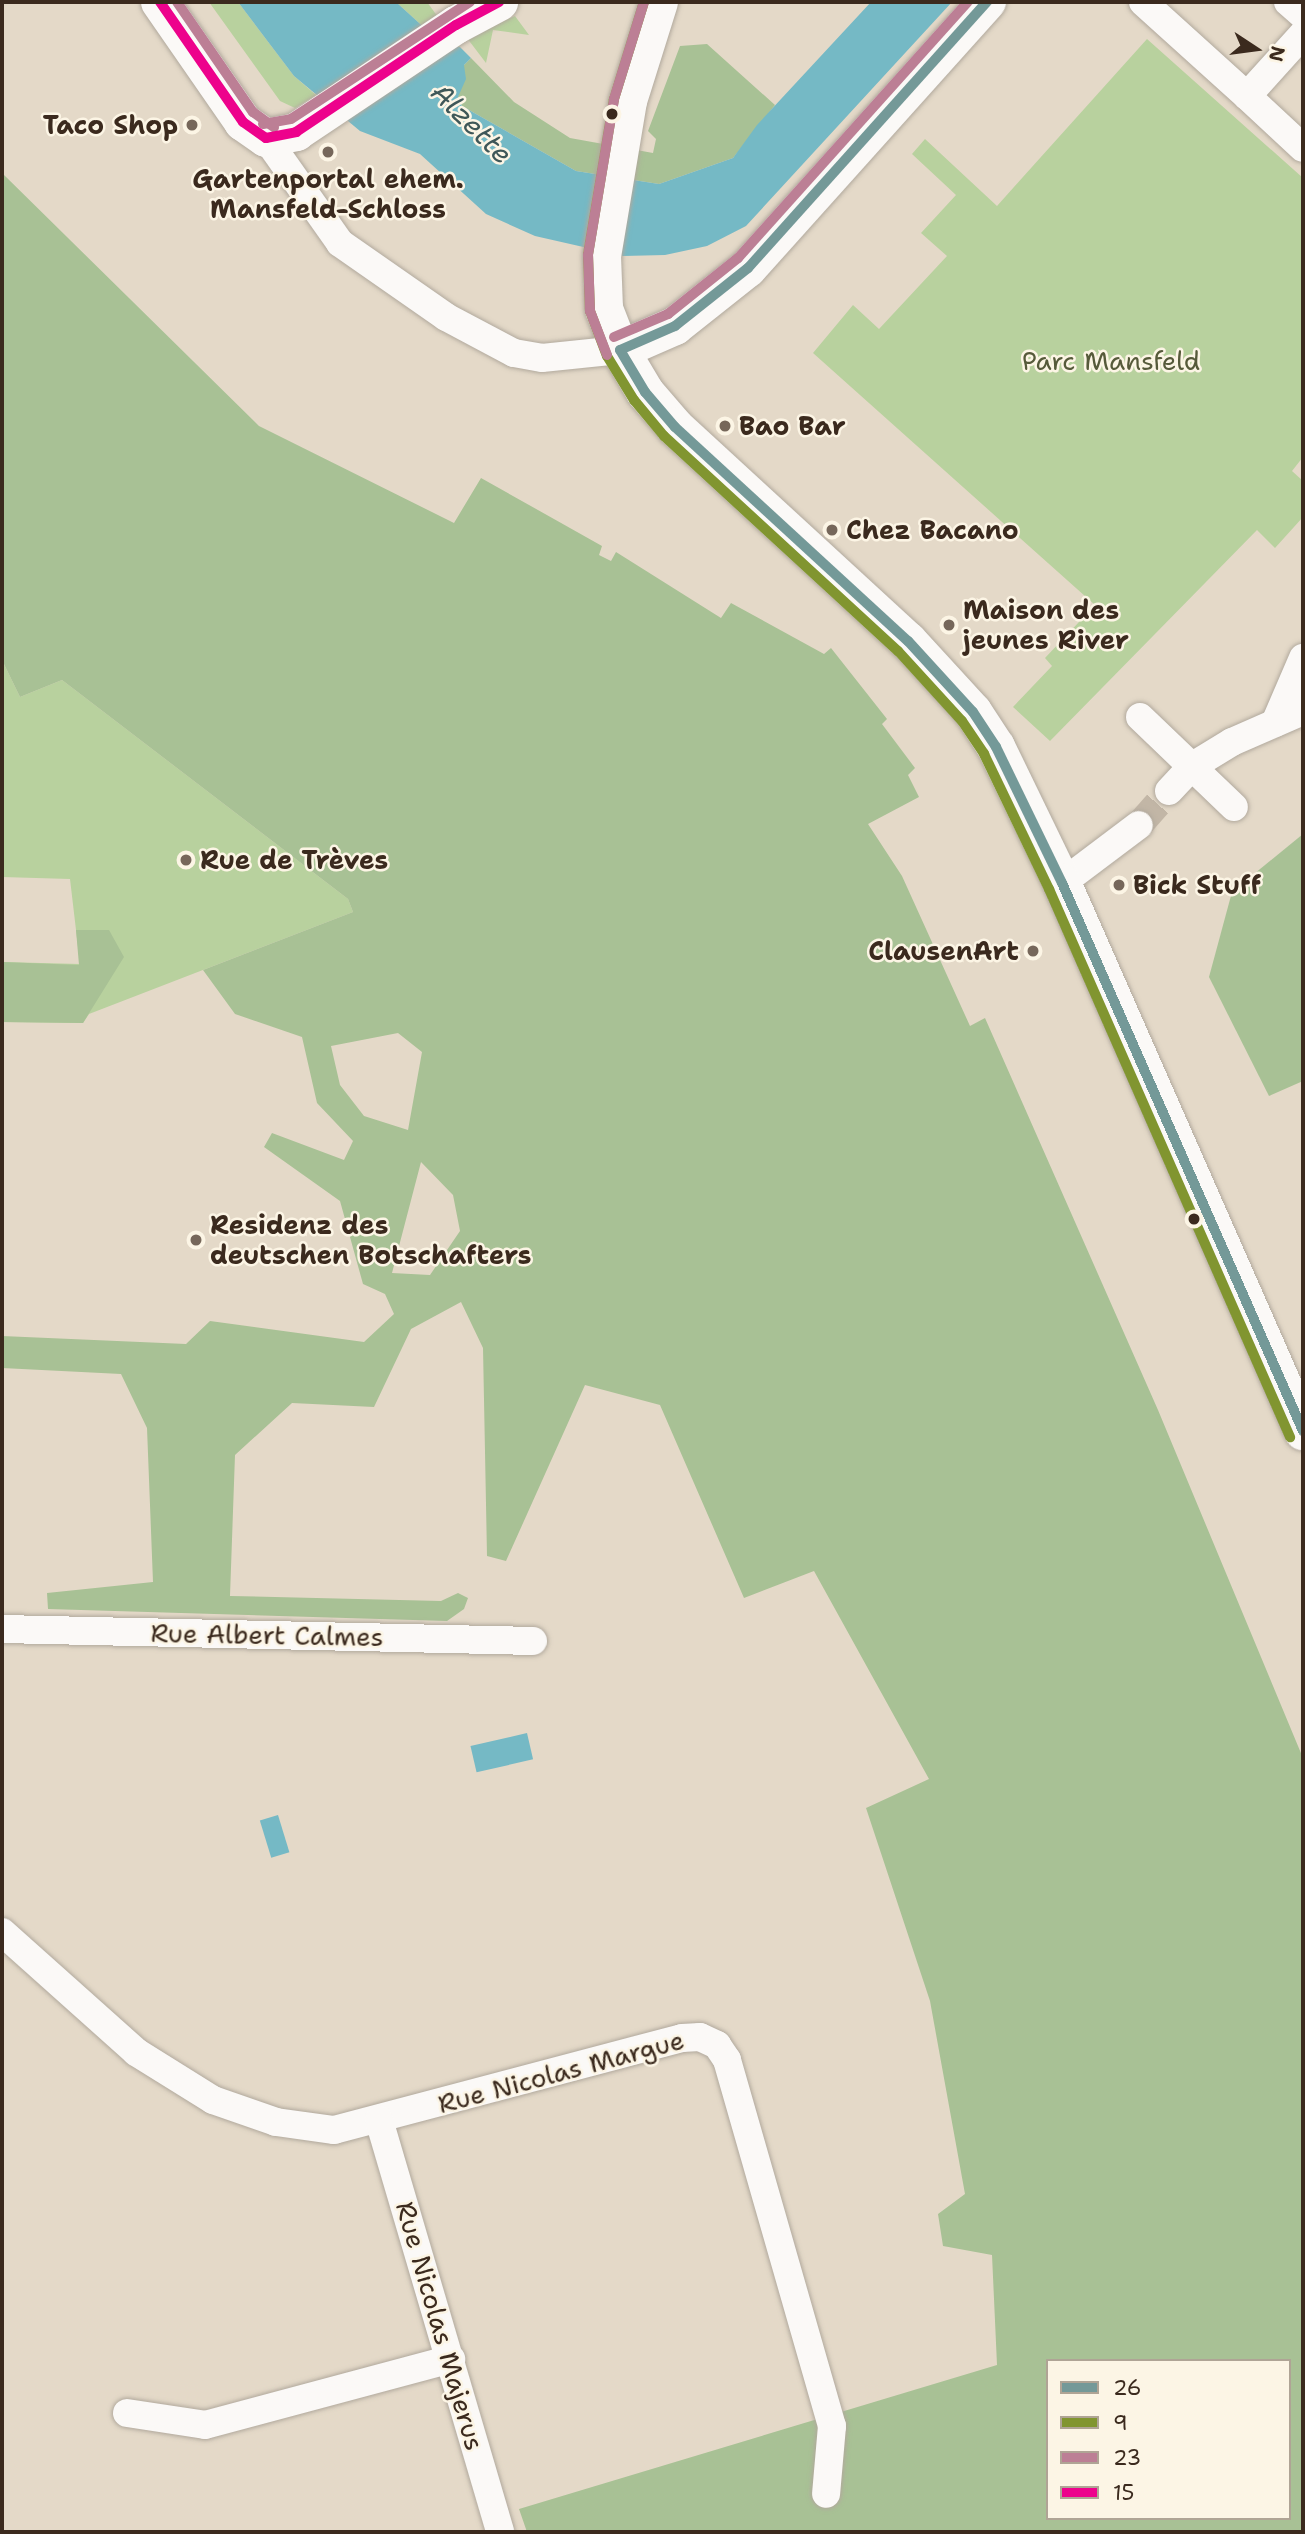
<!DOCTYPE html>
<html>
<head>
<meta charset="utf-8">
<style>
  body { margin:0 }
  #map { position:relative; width:1305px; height:2534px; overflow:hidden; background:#e4d9c8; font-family:"Shantell Sans",sans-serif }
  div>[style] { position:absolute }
  .green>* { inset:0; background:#b8d19e }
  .forest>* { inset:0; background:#a8c195 }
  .water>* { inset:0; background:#75b9c5; transform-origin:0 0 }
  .street-tunnel>* { height:28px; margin-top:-14px; transform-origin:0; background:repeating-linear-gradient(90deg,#c2b6a6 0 28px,transparent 0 42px) }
  .roads { filter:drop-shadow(0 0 2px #b1a99d) drop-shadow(0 0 2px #b1a99d) }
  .street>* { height:28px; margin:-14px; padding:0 14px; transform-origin:14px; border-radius:14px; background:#fbf9f7 }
  .secondary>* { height:38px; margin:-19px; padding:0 19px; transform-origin:19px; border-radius:19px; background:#fbf9f7 }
  .primary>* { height:38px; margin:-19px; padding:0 19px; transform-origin:19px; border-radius:19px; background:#fbf9f7 }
  .bus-1>* { height:10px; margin:-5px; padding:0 5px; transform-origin:5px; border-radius:5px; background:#749998 }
  .bus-2>* { height:10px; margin:-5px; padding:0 5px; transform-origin:5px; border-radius:5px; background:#819530 }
  .bus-3>* { height:10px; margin:-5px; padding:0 5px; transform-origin:5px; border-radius:5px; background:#bc7f95 }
  .bus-4>* { height:10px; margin:-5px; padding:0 5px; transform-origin:5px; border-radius:5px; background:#ed028c }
  .dots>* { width:19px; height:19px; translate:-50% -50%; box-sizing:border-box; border:4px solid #fcf5e5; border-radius:50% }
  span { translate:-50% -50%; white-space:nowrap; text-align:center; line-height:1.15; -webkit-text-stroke:5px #fcf5e5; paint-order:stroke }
  .poi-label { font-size:26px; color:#3b2a1e; font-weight:700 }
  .right { translate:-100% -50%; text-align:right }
  .left { translate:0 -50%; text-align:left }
  .park-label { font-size:26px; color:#565a3a }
  .street-label { font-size:26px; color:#3b2a1e }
  .water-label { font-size:28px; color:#3e5758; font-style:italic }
  .frame { position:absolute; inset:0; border:4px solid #3b2a1e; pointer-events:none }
  .legend { position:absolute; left:1046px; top:2359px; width:245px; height:161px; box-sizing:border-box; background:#fcf5e5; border:2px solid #afa495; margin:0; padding:9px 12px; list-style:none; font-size:21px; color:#3b2a1e }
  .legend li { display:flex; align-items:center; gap:14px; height:35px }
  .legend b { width:35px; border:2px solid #afa495 }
  .north { position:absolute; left:1221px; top:14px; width:70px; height:70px; -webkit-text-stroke:5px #fcf5e5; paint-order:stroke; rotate:103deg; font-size:19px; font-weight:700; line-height:28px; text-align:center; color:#3b2a1e }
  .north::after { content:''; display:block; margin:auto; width:24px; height:32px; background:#3b2a1e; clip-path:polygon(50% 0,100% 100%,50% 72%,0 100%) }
</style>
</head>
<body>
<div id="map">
  <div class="green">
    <div style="clip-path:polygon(209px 2px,238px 2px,294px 76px,316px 95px,295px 108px,280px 101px)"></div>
    <div style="clip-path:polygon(396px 2px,427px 2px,460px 47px,440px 42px)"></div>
    <div style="clip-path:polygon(515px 16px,529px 35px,493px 30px,486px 63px,467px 38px)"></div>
    <div style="clip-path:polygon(1147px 39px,1303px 178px,1303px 457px,1292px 471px,1303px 481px,1303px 517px,1275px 548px,1257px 530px,1050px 741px,1013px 707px,1052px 666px,1045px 658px,1095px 605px,813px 353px,853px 305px,879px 329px,947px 256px,921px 233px,956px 195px,912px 154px,925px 139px,997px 206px)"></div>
    <div style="clip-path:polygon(2px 660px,20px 697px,62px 680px,348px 899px,353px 912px,89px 1014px,83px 1023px,2px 1022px,2px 962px,80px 964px,70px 879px,2px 877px)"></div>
  </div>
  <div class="forest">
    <div style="clip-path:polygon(707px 44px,775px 105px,733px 158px,659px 184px,576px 171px,462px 106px,458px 97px,464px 65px,471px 58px,514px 102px,570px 138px,653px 153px,656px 139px,648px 131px,680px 46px)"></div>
    <div style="clip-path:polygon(evenodd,2px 173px,259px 426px,454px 523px,481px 478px,602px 546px,599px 555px,611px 561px,616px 552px,721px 618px,731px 603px,824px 654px,831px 648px,887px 719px,882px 724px,915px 768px,908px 775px,919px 797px,868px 824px,902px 876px,970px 1026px,985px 1018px,1158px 1410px,1303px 1758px,1303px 2532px,527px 2532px,519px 2509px,997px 2365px,992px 2255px,943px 2246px,938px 2214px,965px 2194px,930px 2001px,866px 1808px,929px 1779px,814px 1571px,744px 1598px,660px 1405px,585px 1385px,506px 1561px,487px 1556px,483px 1348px,461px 1302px,411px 1329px,374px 1407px,292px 1403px,235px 1455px,230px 1596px,441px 1601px,458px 1593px,468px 1598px,464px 1609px,447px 1621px,48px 1609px,47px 1593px,153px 1582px,147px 1428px,121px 1374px,2px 1368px,2px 1336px,186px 1344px,210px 1321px,364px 1342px,394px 1314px,385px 1294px,363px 1284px,340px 1201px,264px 1147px,272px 1133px,344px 1160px,353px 1141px,317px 1103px,302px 1037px,235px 1014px,203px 970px,353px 912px,348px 899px,62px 680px,20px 697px,2px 660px,2px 173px,398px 1033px,422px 1052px,408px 1130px,364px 1116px,340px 1085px,331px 1046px,398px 1033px,2px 173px,421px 1162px,453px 1195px,460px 1231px,430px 1275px,392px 1273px,421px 1162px,2px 173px,1048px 2361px,1289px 2361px,1289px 2518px,1048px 2518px,1048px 2361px)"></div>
    <div style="clip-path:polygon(1303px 834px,1303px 1081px,1269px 1096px,1209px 977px,1232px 892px)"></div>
    <div style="clip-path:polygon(76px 930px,109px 930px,124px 957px,83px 1023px,2px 1022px,2px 962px,79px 965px)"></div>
  </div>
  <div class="water">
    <div style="clip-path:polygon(238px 2px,396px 2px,440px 42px,460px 47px,471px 58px,464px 65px,466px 79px,458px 97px,462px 106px,576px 171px,659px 184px,733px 158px,757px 125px,871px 2px,952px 2px,746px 226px,707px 246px,665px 255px,623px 256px,535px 236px,486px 214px,420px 154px,360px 131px,294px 76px)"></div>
    <div style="left:527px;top:1733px;width:27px;height:58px;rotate:77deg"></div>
    <div style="left:278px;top:1815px;width:39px;height:19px;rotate:73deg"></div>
  </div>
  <div class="street-tunnel">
    <div style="left:1139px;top:825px;width:45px;rotate:-48.6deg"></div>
  </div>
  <div class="roads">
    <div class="street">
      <div style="left:1143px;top:2px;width:140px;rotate:42.1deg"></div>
      <div style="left:1247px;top:96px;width:84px;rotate:-47.9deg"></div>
      <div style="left:1288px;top:2px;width:20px;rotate:41deg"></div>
      <div style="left:1247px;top:96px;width:76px;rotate:42.9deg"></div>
      <div style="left:266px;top:138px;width:128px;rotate:54.8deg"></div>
      <div style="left:340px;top:243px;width:129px;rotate:34.9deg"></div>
      <div style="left:446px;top:317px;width:77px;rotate:27.9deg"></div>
      <div style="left:514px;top:353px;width:28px;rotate:10deg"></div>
      <div style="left:542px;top:358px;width:78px;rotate:-5.9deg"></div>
      <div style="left:1140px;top:717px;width:130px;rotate:43.8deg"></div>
      <div style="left:1275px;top:723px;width:71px;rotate:-66.7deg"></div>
      <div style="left:1169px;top:791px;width:33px;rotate:-47deg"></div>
      <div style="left:1191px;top:767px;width:48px;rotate:-31.4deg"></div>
      <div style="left:1232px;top:742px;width:77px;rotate:-23.6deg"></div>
      <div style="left:1062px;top:883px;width:96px;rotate:-37deg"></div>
      <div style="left:2px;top:1629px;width:531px;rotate:1.29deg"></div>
      <div style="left:2px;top:1932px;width:180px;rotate:41.8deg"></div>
      <div style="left:136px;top:2052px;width:91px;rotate:31.9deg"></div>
      <div style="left:213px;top:2100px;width:67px;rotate:19.2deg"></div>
      <div style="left:276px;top:2122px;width:59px;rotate:7.9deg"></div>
      <div style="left:334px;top:2130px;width:360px;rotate:-14.8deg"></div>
      <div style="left:682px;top:2038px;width:18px;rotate:-3deg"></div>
      <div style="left:700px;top:2037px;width:19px;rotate:25deg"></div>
      <div style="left:717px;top:2045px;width:18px;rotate:56deg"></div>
      <div style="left:727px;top:2060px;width:381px;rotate:74deg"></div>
      <div style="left:832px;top:2426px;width:68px;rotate:95deg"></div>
      <div style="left:379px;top:2120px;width:429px;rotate:73.6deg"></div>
      <div style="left:127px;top:2413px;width:79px;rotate:8.7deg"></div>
      <div style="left:205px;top:2425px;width:255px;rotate:-15deg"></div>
    </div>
    <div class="secondary">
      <div style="left:620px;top:350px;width:60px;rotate:-23.6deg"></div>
      <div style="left:675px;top:326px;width:93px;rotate:-38.5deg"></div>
      <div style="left:748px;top:268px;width:358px;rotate:-48.1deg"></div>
    </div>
    <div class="primary">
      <div style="left:160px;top:2px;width:146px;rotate:55.3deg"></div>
      <div style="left:243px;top:122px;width:28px;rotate:35deg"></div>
      <div style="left:266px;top:138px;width:31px;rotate:-11deg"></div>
      <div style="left:296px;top:132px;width:192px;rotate:-33.8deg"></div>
      <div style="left:456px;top:25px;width:49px;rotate:-28.1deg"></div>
      <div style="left:659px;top:2px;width:104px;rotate:107.4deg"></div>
      <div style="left:628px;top:101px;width:157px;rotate:99.5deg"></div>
      <div style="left:602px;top:256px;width:53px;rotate:87.8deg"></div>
      <div style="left:604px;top:309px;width:44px;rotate:68.7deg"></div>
      <div style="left:620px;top:350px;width:49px;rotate:59.2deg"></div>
      <div style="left:645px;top:392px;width:46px;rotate:49.4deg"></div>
      <div style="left:675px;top:427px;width:316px;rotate:42.6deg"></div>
      <div style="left:908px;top:641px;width:96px;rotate:47.5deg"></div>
      <div style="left:973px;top:712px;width:42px;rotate:56.7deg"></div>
      <div style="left:996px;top:747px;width:151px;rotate:64.1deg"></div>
      <div style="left:1062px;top:883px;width:599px;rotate:66.26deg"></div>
    </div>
  </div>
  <div class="bus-1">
    <div style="left:620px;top:350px;width:49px;rotate:59.2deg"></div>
    <div style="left:645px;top:392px;width:46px;rotate:49.4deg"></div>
    <div style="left:675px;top:427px;width:316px;rotate:42.6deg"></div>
    <div style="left:908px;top:641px;width:96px;rotate:47.5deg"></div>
    <div style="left:973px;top:712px;width:42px;rotate:56.7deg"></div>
    <div style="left:996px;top:747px;width:151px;rotate:64.1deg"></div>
    <div style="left:1062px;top:883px;width:599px;rotate:66.26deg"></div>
    <div style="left:620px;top:350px;width:60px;rotate:-23.6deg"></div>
    <div style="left:675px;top:326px;width:93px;rotate:-38.5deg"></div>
    <div style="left:748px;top:268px;width:358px;rotate:-48.1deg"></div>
  </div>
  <div class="bus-2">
    <div style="left:644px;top:2px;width:102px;rotate:107.2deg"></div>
    <div style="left:614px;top:99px;width:158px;rotate:99.5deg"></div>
    <div style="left:588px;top:255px;width:56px;rotate:88deg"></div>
    <div style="left:590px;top:311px;width:48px;rotate:69.3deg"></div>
    <div style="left:607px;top:356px;width:52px;rotate:58.5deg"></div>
    <div style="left:634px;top:400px;width:47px;rotate:50.2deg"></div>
    <div style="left:664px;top:436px;width:318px;rotate:42.6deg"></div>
    <div style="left:898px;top:651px;width:95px;rotate:47.6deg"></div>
    <div style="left:962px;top:721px;width:40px;rotate:56deg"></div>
    <div style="left:984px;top:754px;width:150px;rotate:64.3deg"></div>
    <div style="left:1049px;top:889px;width:599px;rotate:66.26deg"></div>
  </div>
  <div class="bus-3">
    <div style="left:177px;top:2px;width:134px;rotate:55.4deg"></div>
    <div style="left:253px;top:112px;width:26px;rotate:36deg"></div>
    <div style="left:263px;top:124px;width:28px;rotate:-10deg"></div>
    <div style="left:291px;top:119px;width:214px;rotate:-33.2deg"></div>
    <div style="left:614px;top:337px;width:59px;rotate:-23.1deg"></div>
    <div style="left:668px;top:314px;width:90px;rotate:-38.7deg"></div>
    <div style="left:738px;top:258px;width:344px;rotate:-48.1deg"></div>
    <div style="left:607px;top:355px;width:47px;rotate:-111.1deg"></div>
    <div style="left:590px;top:311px;width:56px;rotate:-92deg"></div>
    <div style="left:588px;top:255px;width:158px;rotate:-80.5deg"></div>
    <div style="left:614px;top:99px;width:102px;rotate:-72.8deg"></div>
  </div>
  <div class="bus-4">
    <div style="left:160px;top:2px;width:146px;rotate:55.3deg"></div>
    <div style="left:243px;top:122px;width:28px;rotate:35deg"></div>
    <div style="left:266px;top:138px;width:31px;rotate:-11deg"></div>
    <div style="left:296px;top:132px;width:192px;rotate:-33.8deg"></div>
    <div style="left:456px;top:25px;width:49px;rotate:-28.1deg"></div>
  </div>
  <div class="dots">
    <div style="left:612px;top:114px;background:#3b2a1e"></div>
    <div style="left:192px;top:125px;background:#76675a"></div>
    <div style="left:328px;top:152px;background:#76675a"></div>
    <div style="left:725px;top:426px;background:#76675a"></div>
    <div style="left:832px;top:530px;background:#76675a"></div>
    <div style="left:949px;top:625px;background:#76675a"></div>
    <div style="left:186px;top:860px;background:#76675a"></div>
    <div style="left:1119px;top:885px;background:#76675a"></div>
    <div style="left:1033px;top:951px;background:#76675a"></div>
    <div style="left:1194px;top:1219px;background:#3b2a1e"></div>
    <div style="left:196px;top:1240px;background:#76675a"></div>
  </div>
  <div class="poi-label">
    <span class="right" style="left:178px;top:125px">Taco Shop</span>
    <span style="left:328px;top:194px">Gartenportal ehem.<br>Mansfeld-Schloss</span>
    <span class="left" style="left:739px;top:426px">Bao Bar</span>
    <span class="left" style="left:846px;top:530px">Chez Bacano</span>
    <span class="left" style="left:963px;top:625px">Maison des<br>jeunes River</span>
    <span class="left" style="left:200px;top:860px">Rue de Trèves</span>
    <span class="left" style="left:1133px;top:885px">Bick Stuff</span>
    <span class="right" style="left:1019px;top:951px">ClausenArt</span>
    <span class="left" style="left:210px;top:1240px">Residenz des<br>deutschen Botschafters</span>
  </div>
  <div class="park-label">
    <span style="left:1111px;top:361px">Parc Mansfeld</span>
  </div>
  <div class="street-label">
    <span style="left:267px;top:1635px;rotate:1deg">Rue Albert Calmes</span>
    <span style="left:561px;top:2072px;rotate:-15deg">Rue Nicolas Margue</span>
    <span style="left:440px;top:2326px;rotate:74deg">Rue Nicolas Majerus</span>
  </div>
  <div class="water-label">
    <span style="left:472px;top:123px;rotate:45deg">Alzette</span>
  </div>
  <div class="frame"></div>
  <ul class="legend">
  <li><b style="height:9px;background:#749998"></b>26</li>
  <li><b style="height:9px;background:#819530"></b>9</li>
  <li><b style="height:9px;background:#bc7f95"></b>23</li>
  <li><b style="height:9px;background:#ed028c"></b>15</li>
  </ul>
  <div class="north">N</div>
</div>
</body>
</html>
